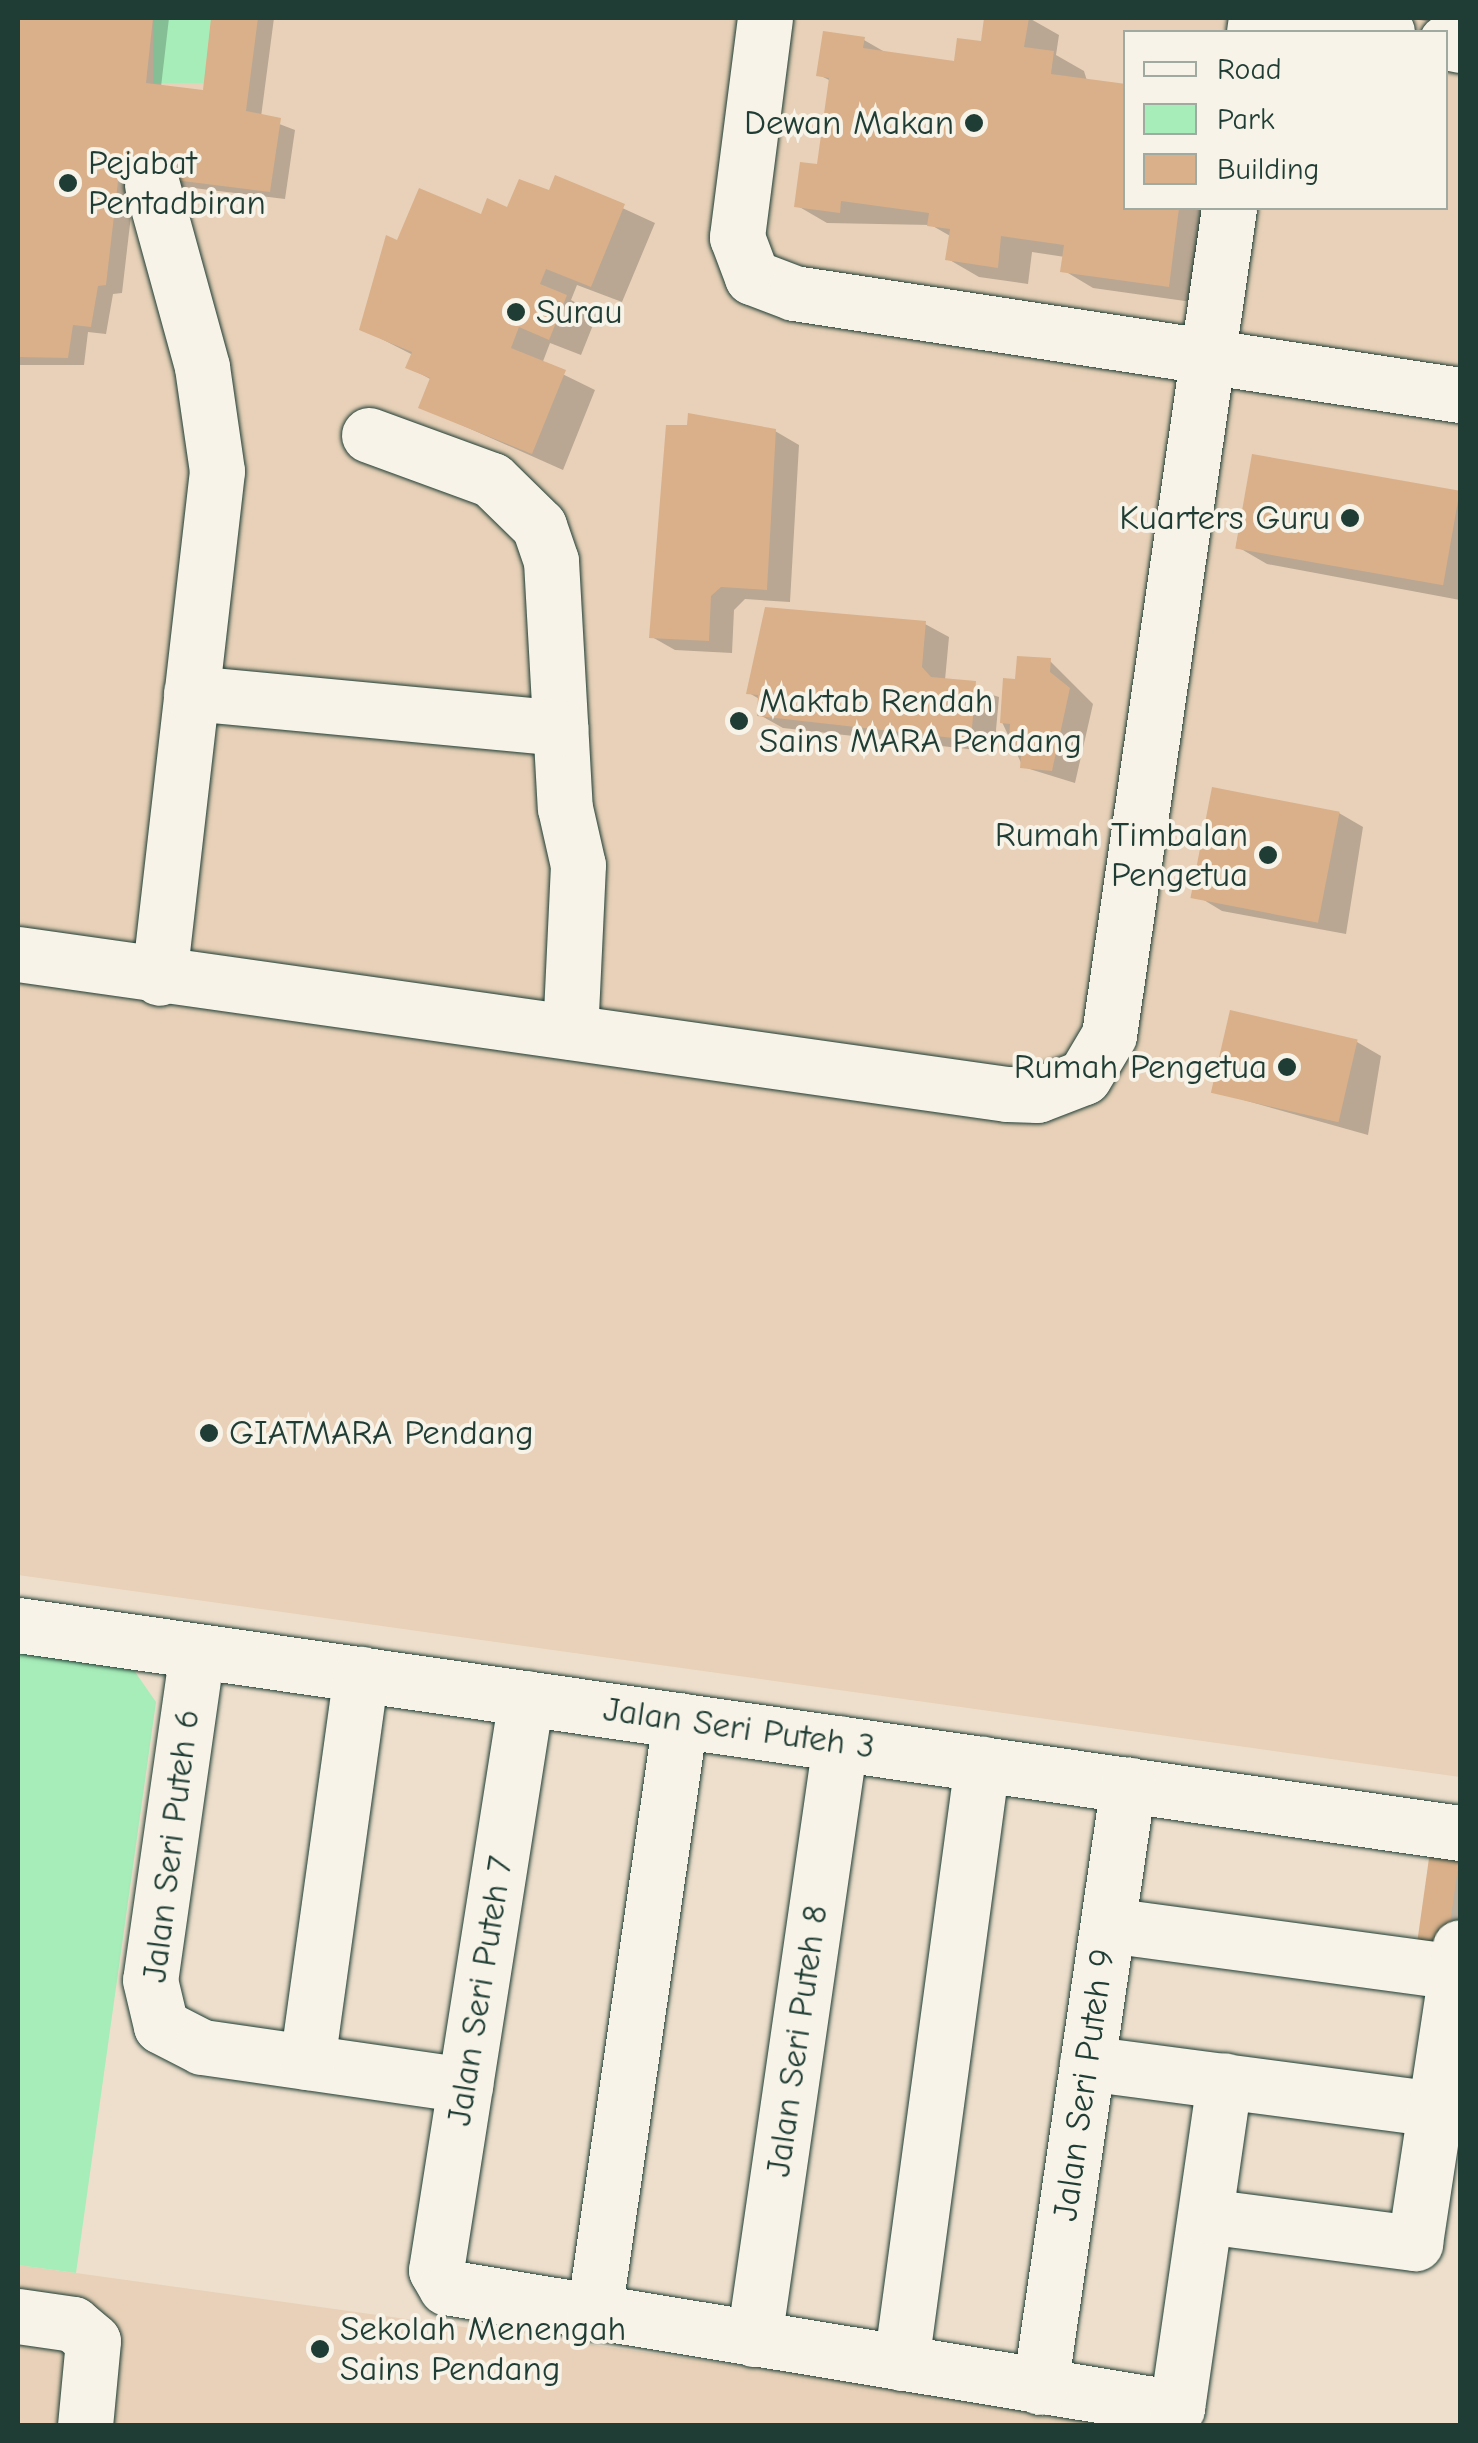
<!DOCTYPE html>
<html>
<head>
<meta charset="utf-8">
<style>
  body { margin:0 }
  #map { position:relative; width:1478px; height:2443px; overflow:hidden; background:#eedfcc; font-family:"Comic Neue",sans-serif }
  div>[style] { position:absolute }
  .built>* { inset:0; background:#e8d1b8 }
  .green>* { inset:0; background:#a7edb9; transform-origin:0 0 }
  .shadow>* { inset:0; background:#0003 }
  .building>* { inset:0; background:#d9b08a; transform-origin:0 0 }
  .roads { filter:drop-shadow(0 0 2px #1f3d34) drop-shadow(0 0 2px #1f3d34) }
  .minor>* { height:55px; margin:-27.5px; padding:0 27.5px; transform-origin:27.5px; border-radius:27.5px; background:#f7f3e8 }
  .dots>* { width:28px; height:28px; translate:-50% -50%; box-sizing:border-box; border:5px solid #f7f3e8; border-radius:50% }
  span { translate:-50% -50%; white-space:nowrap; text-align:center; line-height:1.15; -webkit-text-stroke:8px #f7f3e8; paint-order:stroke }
  .poi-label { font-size:35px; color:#1f3d34 }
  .right { translate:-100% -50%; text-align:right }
  .left { translate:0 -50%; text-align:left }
  .street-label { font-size:35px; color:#1f3d34 }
  .frame { position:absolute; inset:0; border:20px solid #1f3d34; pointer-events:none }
  .legend { position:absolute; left:1123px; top:30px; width:325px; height:180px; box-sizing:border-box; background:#f7f3e8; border:2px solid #a1aaa0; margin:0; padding:12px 18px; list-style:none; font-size:30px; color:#1f3d34 }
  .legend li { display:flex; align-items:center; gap:20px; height:50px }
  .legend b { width:50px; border:2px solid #a1aaa0 }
</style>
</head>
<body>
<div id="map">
  <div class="built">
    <div style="clip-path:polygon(evenodd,18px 18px,1460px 18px,1460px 1777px,18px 1575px,18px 18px,1126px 32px,1446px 32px,1446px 208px,1126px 208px,1126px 32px)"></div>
    <div style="clip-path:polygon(18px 2265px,76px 2273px,1168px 2425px,18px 2425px)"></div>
  </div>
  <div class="green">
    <div style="left:153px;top:18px;width:58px;height:65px"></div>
    <div style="clip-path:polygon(18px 1650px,131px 1666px,156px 1702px,76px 2273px,18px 2265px)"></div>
  </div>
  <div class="shadow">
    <div style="clip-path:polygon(18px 18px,169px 18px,161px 87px,205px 92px,213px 18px,274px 18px,261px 117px,295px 130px,285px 199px,135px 181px,122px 293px,113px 294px,106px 334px,88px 332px,84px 365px,18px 365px)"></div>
    <div style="clip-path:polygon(987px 18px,1029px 18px,1059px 35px,1056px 55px,1084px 71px,1126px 208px,1212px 208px,1199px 303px,1093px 288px,1063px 270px,1065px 257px,1032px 252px,1028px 284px,979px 277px,948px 259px,952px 237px,931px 225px,827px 223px,796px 205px,820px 166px,831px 81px,819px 75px,864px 40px,890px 55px,956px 64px,983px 44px)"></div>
    <div style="clip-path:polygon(1406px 18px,1460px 18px,1460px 27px,1407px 18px)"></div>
    <div style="clip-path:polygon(557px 178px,655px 223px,622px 302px,577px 285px,571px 300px,597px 315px,581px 355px,550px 343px,542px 364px,595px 390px,563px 470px,421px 407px,432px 380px,408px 367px,413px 355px,362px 329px,399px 243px,550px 194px)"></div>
    <div style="clip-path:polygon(775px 431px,799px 445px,790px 602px,745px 599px,734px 610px,732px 653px,675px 650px,652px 637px)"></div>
    <div style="clip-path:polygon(1254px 456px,1460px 492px,1460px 600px,1267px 564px,1236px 546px)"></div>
    <div style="clip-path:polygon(925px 624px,949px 637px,945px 680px,999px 697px,994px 752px,783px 728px,760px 715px,761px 700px,749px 693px)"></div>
    <div style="clip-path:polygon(1050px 661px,1093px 704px,1075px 783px,1023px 767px,1002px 722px,1017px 681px)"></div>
    <div style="clip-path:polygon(1339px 813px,1363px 827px,1346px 934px,1222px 911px,1199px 897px)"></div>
    <div style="clip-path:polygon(1357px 1042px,1381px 1056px,1368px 1135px,1219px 1093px)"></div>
    <div style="clip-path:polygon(1432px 1854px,1460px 1858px,1460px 1971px)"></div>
  </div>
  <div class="building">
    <div style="clip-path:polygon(18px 18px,153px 18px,146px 83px,203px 90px,211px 18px,258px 18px,246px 111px,281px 118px,270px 192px,119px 173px,106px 285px,98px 286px,91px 327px,73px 325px,68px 358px,18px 357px)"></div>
    <div style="clip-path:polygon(984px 18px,1029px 18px,1024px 47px,1054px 51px,1051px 74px,1126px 84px,1126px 208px,1179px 208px,1169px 287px,1060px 272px,1064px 245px,1001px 236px,998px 268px,945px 260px,950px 229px,927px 226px,929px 213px,841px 201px,840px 213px,794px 207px,800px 162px,817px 164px,829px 78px,816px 76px,823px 31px,865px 37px,863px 48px,954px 61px,957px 38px,981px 41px)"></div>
    <div style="clip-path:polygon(555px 175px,625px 204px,591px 287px,546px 269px,540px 284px,567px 295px,549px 340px,519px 327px,511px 348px,566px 370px,532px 454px,418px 408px,430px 378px,405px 368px,412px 352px,359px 330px,386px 235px,397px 240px,419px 188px,481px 214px,487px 198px,507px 207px,519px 179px,549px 190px)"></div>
    <div style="clip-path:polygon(688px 413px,776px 429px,767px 590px,721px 587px,711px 596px,709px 641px,649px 638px,666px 425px,687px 425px)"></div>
    <div style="left:1252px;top:454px;width:211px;height:96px;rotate:10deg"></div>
    <div style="clip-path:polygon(765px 607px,926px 621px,922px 667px,931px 677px,976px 681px,971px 740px,757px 716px,758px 695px,746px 694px)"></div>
    <div style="clip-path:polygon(1017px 656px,1051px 658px,1050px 672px,1070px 688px,1052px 771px,1020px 768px,1021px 755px,1008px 754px,1010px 724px,1000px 723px,1003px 678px,1015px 679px)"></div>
    <div style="left:1212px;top:787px;width:130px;height:113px;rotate:11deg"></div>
    <div style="left:1230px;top:1010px;width:131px;height:85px;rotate:13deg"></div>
    <div style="left:1430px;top:1851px;width:30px;height:111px;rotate:8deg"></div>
  </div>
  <div class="roads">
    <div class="minor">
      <div style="left:765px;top:18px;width:221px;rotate:97.3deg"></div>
      <div style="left:737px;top:237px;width:43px;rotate:69.4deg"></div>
      <div style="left:752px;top:277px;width:45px;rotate:20.9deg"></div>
      <div style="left:794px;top:293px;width:674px;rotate:8.71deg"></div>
      <div style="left:1296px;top:18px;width:92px;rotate:8.7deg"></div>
      <div style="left:1254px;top:32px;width:14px;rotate:-82deg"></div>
      <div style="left:1446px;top:42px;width:14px;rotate:12deg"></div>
      <div style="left:152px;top:185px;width:189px;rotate:74.6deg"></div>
      <div style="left:202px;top:367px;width:105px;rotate:81.8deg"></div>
      <div style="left:217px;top:471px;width:510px;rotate:96.53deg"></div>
      <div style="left:369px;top:435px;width:131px;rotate:20.1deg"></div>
      <div style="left:492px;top:480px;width:66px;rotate:44.4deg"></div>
      <div style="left:539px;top:526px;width:37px;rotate:71deg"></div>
      <div style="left:551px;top:561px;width:247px;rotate:86.8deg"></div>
      <div style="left:565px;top:808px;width:58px;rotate:77.2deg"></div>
      <div style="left:578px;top:865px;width:167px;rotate:92.7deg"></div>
      <div style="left:191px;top:693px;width:371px;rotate:5.4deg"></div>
      <div style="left:18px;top:954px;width:999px;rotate:8.06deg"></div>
      <div style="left:1007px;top:1094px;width:30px;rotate:2deg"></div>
      <div style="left:1037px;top:1095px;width:50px;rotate:-21deg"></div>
      <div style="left:1084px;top:1077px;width:49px;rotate:-59.2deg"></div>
      <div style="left:1109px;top:1035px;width:836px;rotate:-81.74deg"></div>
      <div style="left:18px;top:1625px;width:1457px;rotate:8.21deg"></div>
      <div style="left:197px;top:1651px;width:332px;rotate:98.1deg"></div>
      <div style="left:150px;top:1980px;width:47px;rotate:76.6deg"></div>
      <div style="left:161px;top:2026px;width:46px;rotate:27.1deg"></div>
      <div style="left:202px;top:2047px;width:266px;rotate:8.2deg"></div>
      <div style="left:526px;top:1698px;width:579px;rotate:98.94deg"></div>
      <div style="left:436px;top:2270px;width:20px;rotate:60deg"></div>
      <div style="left:446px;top:2287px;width:741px;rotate:9.4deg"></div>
      <div style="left:1177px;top:2408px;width:331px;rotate:-81.8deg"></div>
      <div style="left:1108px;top:1925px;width:352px;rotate:7.7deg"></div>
      <div style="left:307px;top:2062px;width:392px;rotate:-82.1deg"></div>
      <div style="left:1087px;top:2063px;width:353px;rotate:7.5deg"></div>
      <div style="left:1206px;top:2216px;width:211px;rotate:7.4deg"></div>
      <div style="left:1415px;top:2243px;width:299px;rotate:-81.4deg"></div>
      <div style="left:594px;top:2313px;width:599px;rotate:-81.75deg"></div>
      <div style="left:18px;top:2316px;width:56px;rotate:8.3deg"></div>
      <div style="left:73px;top:2324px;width:26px;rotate:40deg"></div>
      <div style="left:93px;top:2341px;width:85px;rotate:95.4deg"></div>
      <div style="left:754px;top:2339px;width:602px;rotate:-81.79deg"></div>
      <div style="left:901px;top:2363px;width:605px;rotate:-82.31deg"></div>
      <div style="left:1040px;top:2387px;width:609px;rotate:-81.7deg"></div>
    </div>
  </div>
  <div class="dots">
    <div style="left:974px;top:123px;background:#1f3d34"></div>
    <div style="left:68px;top:183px;background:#1f3d34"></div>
    <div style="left:516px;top:312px;background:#1f3d34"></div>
    <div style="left:1350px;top:518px;background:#1f3d34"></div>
    <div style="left:739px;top:721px;background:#1f3d34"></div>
    <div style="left:1268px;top:855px;background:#1f3d34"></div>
    <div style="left:1287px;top:1067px;background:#1f3d34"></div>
    <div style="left:209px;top:1433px;background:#1f3d34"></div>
    <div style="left:320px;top:2349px;background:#1f3d34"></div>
  </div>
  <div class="poi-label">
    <span class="right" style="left:954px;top:123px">Dewan Makan</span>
    <span class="left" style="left:88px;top:183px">Pejabat<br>Pentadbiran</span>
    <span class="left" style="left:536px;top:312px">Surau</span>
    <span class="right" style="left:1330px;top:518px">Kuarters Guru</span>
    <span class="left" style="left:759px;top:721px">Maktab Rendah<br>Sains MARA Pendang</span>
    <span class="right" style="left:1248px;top:855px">Rumah Timbalan<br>Pengetua</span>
    <span class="right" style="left:1267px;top:1067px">Rumah Pengetua</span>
    <span class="left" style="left:229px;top:1433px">GIATMARA Pendang</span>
    <span class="left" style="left:340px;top:2349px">Sekolah Menengah<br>Sains Pendang</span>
  </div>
  <div class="street-label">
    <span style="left:739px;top:1728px;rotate:8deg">Jalan Seri Puteh 3</span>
    <span style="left:171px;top:1846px;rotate:-83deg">Jalan Seri Puteh 6</span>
    <span style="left:480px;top:1991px;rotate:-81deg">Jalan Seri Puteh 7</span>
    <span style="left:797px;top:2041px;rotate:-82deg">Jalan Seri Puteh 8</span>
    <span style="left:1084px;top:2085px;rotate:-82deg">Jalan Seri Puteh 9</span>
  </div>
  <div class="frame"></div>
  <ul class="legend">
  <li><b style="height:12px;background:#f7f3e8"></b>Road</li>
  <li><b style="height:28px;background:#a7edb9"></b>Park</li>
  <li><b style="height:28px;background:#d9b08a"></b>Building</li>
  </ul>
</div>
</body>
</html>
